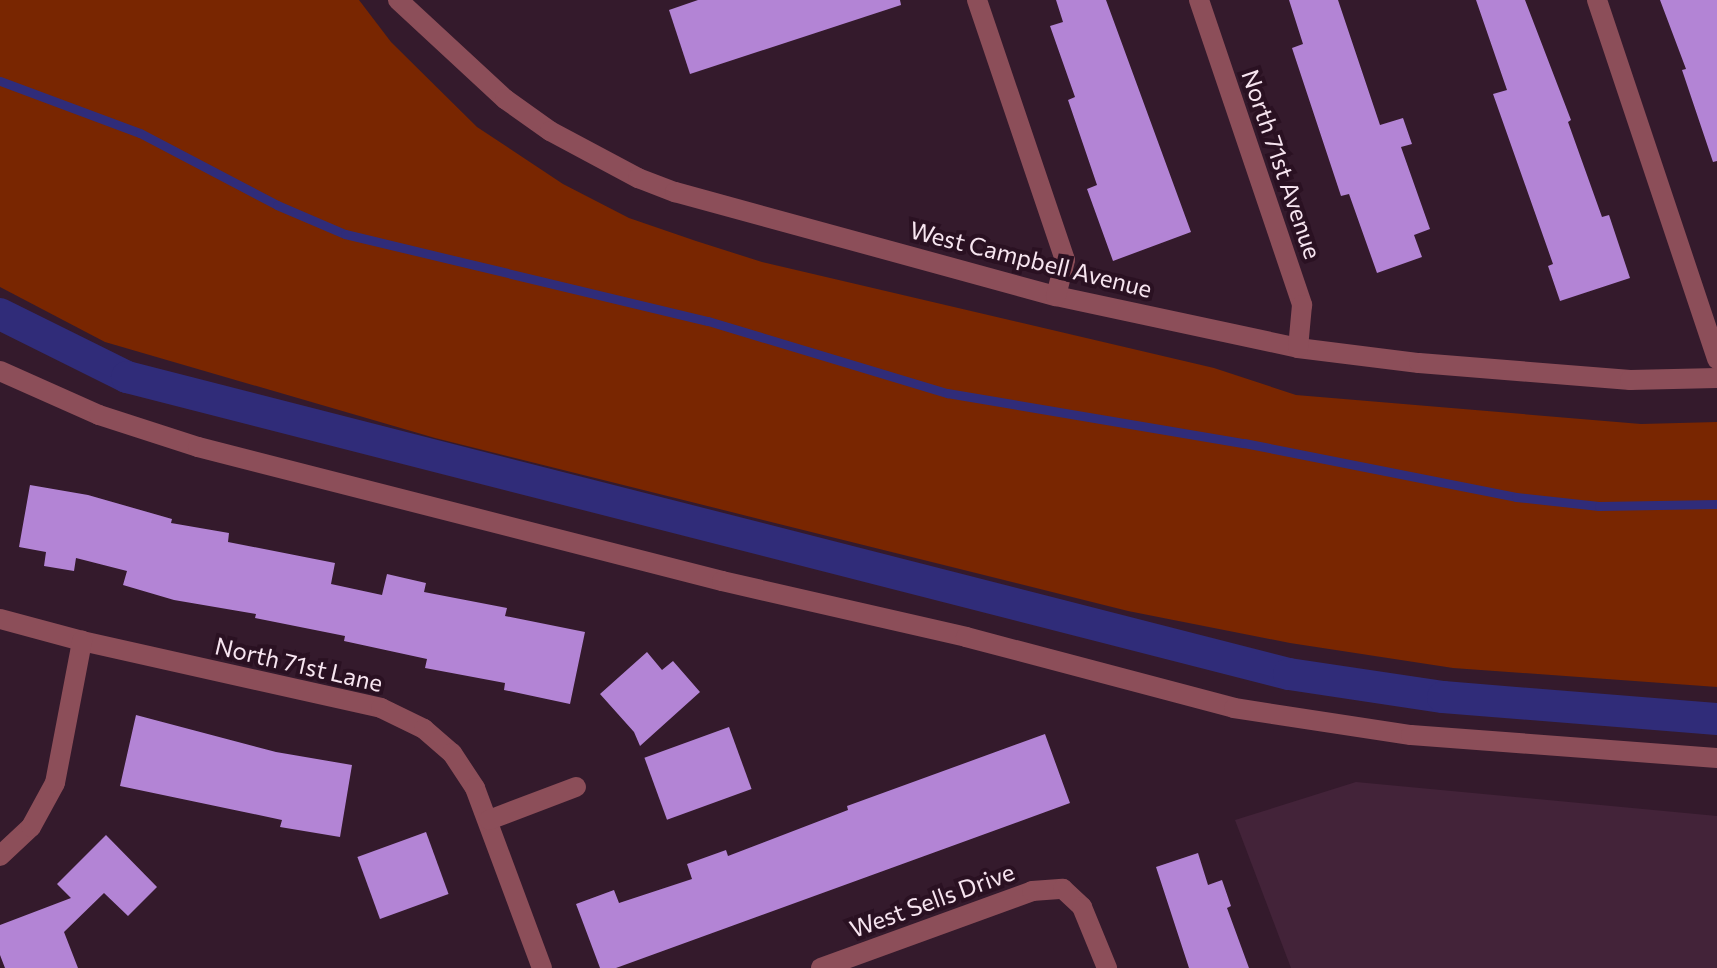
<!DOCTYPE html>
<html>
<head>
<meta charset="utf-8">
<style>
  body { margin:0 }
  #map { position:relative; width:1717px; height:968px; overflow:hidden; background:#341a2c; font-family:Commissioner,sans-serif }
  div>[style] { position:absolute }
  .built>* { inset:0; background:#432339 }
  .green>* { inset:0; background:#792601 }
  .stream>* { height:9px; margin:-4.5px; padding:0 4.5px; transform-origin:4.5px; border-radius:4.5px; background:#302c79 }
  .canal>* { height:32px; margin:-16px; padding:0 16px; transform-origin:16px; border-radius:16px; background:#302c79 }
  .building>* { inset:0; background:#b384d5; transform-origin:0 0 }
  .minor>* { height:20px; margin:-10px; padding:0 10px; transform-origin:10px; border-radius:10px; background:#8c4e59 }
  span { translate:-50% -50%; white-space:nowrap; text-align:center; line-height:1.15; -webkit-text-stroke:8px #2a1122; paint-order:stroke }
  .street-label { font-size:24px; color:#f7e5f0 }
</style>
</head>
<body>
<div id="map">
  <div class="built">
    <div style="clip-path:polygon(1356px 782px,1717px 816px,1717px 968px,1291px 968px,1235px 820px)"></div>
  </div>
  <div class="green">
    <div style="clip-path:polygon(0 0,359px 0,391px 42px,477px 127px,563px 184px,629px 218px,696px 241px,762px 262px,1214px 368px,1296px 395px,1641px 424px,1717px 422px,1717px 687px,1453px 668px,1290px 643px,1128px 611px,435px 438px,105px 342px,0 287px)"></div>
  </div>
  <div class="stream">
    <div style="left:0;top:81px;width:149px;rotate:20.4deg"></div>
    <div style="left:140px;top:133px;width:155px;rotate:27.7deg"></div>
    <div style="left:277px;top:205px;width:74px;rotate:23.1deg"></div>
    <div style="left:345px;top:234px;width:373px;rotate:13.5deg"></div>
    <div style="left:708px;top:321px;width:250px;rotate:16.8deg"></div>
    <div style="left:947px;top:393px;width:301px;rotate:9.6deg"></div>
    <div style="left:1244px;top:443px;width:277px;rotate:11.2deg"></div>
    <div style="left:1516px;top:497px;width:83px;rotate:6.2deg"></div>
    <div style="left:1599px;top:506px;width:118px;rotate:-1deg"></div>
  </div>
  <div class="canal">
    <div style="left:0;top:314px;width:142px;rotate:26.4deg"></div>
    <div style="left:127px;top:377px;width:1199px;rotate:14.34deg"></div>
    <div style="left:1289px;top:674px;width:156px;rotate:8.5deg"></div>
    <div style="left:1443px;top:697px;width:275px;rotate:4.6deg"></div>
  </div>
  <div class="building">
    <div style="clip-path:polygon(698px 0,900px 0,901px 5px,690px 74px,669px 10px)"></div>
    <div style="clip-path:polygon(1056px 0,1106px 0,1191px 232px,1113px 261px,1087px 189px,1097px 185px,1068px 100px,1075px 97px,1050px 26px,1063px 22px)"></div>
    <div style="clip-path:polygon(1289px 0,1338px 0,1380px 125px,1403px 118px,1412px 144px,1401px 147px,1430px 229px,1414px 235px,1422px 257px,1377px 273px,1349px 194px,1341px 196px,1292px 48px,1303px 44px)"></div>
    <div style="clip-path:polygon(1476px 0,1525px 0,1571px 120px,1568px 122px,1602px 217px,1609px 215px,1630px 278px,1560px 301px,1548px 266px,1553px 264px,1493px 94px,1507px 90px)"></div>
    <div style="clip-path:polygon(1660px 0,1717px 0,1717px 161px,1713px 162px,1682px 70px,1686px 69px)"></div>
    <div style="clip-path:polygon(30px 485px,88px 495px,172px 519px,171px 523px,229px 533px,228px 542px,335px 563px,331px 584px,382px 595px,387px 574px,426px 583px,424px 592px,507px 608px,505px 616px,585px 632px,570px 704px,504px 690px,505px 683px,425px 668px,427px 659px,344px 641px,345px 636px,255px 618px,256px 614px,174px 600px,123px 585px,127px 571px,76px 558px,74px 571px,44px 566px,46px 552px,19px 547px)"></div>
    <div style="clip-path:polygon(647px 652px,662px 670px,673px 661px,700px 692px,640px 746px,634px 732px,600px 694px)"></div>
    <div style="clip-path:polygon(136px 715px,276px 752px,352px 765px,340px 837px,280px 827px,282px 820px,120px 786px)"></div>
    <div style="left:729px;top:727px;width:66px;height:90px;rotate:70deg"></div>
    <div style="clip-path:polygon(1045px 734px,1070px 803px,616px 968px,600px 968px,576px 904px,614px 890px,619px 903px,692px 879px,687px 864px,726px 850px,728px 856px,848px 810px,847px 806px)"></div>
    <div style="left:426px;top:832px;width:66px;height:73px;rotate:70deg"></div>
    <div style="clip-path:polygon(106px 835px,157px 887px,128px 916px,104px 893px,64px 932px,78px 968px,5px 968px,0 955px,0 925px,71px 898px,57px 884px)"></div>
    <div style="clip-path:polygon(1198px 853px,1208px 885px,1222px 880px,1231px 906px,1227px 908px,1249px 968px,1189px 968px,1156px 867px)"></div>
  </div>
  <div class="minor">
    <div style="left:398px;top:0;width:146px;rotate:42.8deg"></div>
    <div style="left:505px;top:99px;width:55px;rotate:35.4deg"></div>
    <div style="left:550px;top:131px;width:100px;rotate:28.1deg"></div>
    <div style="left:638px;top:178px;width:40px;rotate:21deg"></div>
    <div style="left:675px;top:192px;width:395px;rotate:15.3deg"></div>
    <div style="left:1056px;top:296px;width:248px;rotate:12.1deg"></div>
    <div style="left:1298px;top:348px;width:122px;rotate:7.1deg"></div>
    <div style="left:1419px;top:363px;width:212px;rotate:4.6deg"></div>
    <div style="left:1630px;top:380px;width:87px;rotate:-1.3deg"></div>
    <div style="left:977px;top:0;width:274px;rotate:71.3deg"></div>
    <div style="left:1065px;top:260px;width:37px;rotate:104deg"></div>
    <div style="left:1199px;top:0;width:322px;rotate:71.3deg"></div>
    <div style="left:1302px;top:305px;width:43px;rotate:95.3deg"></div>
    <div style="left:1597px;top:0;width:379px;rotate:71.5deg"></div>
    <div style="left:0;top:371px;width:108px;rotate:24deg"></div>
    <div style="left:99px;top:415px;width:104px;rotate:17.9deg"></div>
    <div style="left:198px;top:447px;width:541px;rotate:14.34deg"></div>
    <div style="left:722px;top:581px;width:250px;rotate:12.9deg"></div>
    <div style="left:966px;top:637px;width:277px;rotate:14.8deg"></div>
    <div style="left:1234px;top:708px;width:179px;rotate:8.7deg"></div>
    <div style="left:1411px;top:735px;width:307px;rotate:4.3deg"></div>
    <div style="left:0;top:619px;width:85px;rotate:15deg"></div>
    <div style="left:82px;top:641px;width:306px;rotate:12.6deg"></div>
    <div style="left:381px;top:708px;width:48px;rotate:26deg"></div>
    <div style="left:424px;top:729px;width:37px;rotate:41deg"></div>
    <div style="left:452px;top:753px;width:42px;rotate:56.7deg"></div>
    <div style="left:475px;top:788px;width:192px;rotate:69.6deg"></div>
    <div style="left:489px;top:820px;width:93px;rotate:-20.8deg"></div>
    <div style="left:0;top:856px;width:42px;rotate:-43.1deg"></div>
    <div style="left:31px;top:827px;width:50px;rotate:-61.4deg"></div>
    <div style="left:55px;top:783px;width:145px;rotate:-79.2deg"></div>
    <div style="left:821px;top:968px;width:225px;rotate:-20deg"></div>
    <div style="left:1032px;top:891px;width:31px;rotate:-4deg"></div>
    <div style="left:1063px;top:889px;width:26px;rotate:43deg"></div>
    <div style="left:1082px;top:907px;width:66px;rotate:67.7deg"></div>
  </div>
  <div class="street-label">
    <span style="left:1282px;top:164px;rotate:71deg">North 71st Avenue</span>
    <span style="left:1031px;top:259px;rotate:14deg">West Campbell Avenue</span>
    <span style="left:299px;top:664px;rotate:13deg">North 71st Lane</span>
    <span style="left:932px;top:900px;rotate:-20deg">West Sells Drive</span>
  </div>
</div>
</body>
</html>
